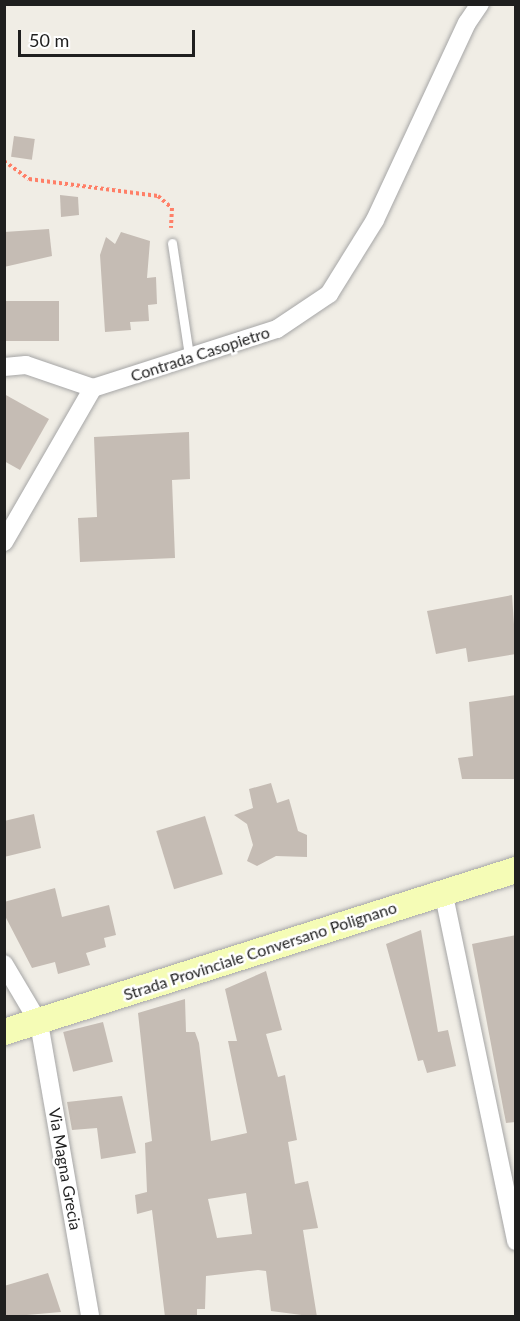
<!DOCTYPE html>
<html>
<head>
<meta charset="utf-8">
<style>
  body { margin:0 }
  #map { position:relative; width:520px; height:1321px; overflow:hidden; background:#f0ede5; font-family:Lato,sans-serif }
  div>[style] { position:absolute }
  .building>* { inset:0; background:#c5bcb4; transform-origin:0 0 }
  .path>* { height:4px; margin-top:-2px; transform-origin:0; background:repeating-linear-gradient(90deg,#ff7f67 0 3px,transparent 0 6px) }
  .roads { filter:drop-shadow(0 0 2px #a6a6a6) drop-shadow(0 0 2px #a6a6a6) }
  .lane>* { height:9px; margin:-4.5px; padding:0 4.5px; transform-origin:4.5px; border-radius:4.5px; background:#fff }
  .street>* { height:18px; margin:-9px; padding:0 9px; transform-origin:9px; border-radius:9px; background:#fff }
  .secondary>* { height:26px; margin:-13px; padding:0 13px; transform-origin:13px; border-radius:13px; background:#f5fcb6 }
  span { translate:-50% -50%; white-space:nowrap; text-align:center; line-height:1.15; -webkit-text-stroke:5px #fff; paint-order:stroke }
  .street-label { font-size:16px; color:#1f1f1f }
  .frame { position:absolute; inset:0; border:6px solid #1f1f1f; pointer-events:none }
  .scale { position:absolute; left:18px; top:30px; width:177px; height:27px; box-sizing:border-box; border:3px solid #1f1f1f; border-top:0; padding-left:8px; font-size:18px; line-height:21px; white-space:nowrap; color:#1f1f1f; -webkit-text-stroke:4px #fff; paint-order:stroke }
</style>
</head>
<body>
<div id="map">
  <div class="building">
    <div style="left:14px;top:136px;width:21px;height:21px;rotate:8deg"></div>
    <div style="clip-path:polygon(60px 195px,78px 197px,79px 215px,61px 217px)"></div>
    <div style="clip-path:polygon(49px 229px,52px 256px,4px 267px,4px 232px)"></div>
    <div style="clip-path:polygon(121px 232px,150px 241px,147px 278px,156px 277px,157px 304px,148px 305px,149px 321px,130px 322px,131px 330px,105px 332px,100px 255px,106px 237px,115px 244px)"></div>
    <div style="left:59px;top:301px;width:40px;height:55px;rotate:90deg"></div>
    <div style="clip-path:polygon(4px 394px,49px 419px,20px 470px,4px 461px)"></div>
    <div style="clip-path:polygon(189px 432px,190px 479px,172px 480px,175px 558px,80px 562px,78px 518px,97px 517px,94px 437px)"></div>
    <div style="clip-path:polygon(512px 595px,516px 654px,468px 662px,466px 648px,436px 654px,427px 611px)"></div>
    <div style="clip-path:polygon(516px 695px,516px 779px,462px 779px,458px 758px,473px 756px,469px 702px)"></div>
    <div style="clip-path:polygon(271px 783px,277px 803px,289px 799px,298px 831px,307px 835px,307px 857px,276px 856px,257px 866px,247px 861px,253px 845px,247px 824px,234px 815px,253px 808px,249px 789px)"></div>
    <div style="clip-path:polygon(34px 814px,41px 848px,4px 857px,4px 821px)"></div>
    <div style="left:205px;top:816px;width:61px;height:51px;rotate:73deg"></div>
    <div style="clip-path:polygon(55px 888px,62px 917px,109px 905px,116px 935px,104px 938px,106px 947px,86px 953px,90px 965px,58px 974px,55px 962px,32px 968px,4px 914px,4px 902px)"></div>
    <div style="clip-path:polygon(421px 930px,438px 1032px,448px 1030px,456px 1066px,427px 1073px,423px 1060px,418px 1061px,386px 944px)"></div>
    <div style="clip-path:polygon(516px 935px,516px 1122px,506px 1123px,472px 944px)"></div>
    <div style="clip-path:polygon(evenodd,266px 971px,282px 1030px,266px 1034px,278px 1077px,285px 1075px,297px 1140px,288px 1142px,295px 1184px,308px 1181px,318px 1228px,303px 1230px,317px 1317px,271px 1311px,266px 1271px,258px 1270px,206px 1276px,205px 1309px,197px 1309px,197px 1317px,165px 1317px,152px 1210px,137px 1214px,135px 1195px,147px 1192px,145px 1143px,152px 1141px,138px 1013px,185px 999px,186px 1032px,195px 1032px,199px 1043px,211px 1141px,247px 1133px,228px 1041px,237px 1041px,225px 989px,266px 971px,246px 1193px,252px 1234px,217px 1238px,208px 1199px,246px 1193px)"></div>
    <div style="left:103px;top:1022px;width:41px;height:41px;rotate:76deg"></div>
    <div style="clip-path:polygon(122px 1096px,136px 1153px,101px 1159px,97px 1128px,72px 1130px,67px 1102px)"></div>
    <div style="clip-path:polygon(48px 1273px,61px 1312px,4px 1317px,4px 1286px)"></div>
  </div>
  <div class="path">
    <div style="left:4px;top:161px;width:31px;rotate:36deg"></div>
    <div style="left:29px;top:179px;width:130px;rotate:7.5deg"></div>
    <div style="left:158px;top:196px;width:18px;rotate:41deg"></div>
    <div style="left:172px;top:208px;width:20px;rotate:93deg"></div>
  </div>
  <div class="roads">
    <div class="lane">
      <div style="left:172px;top:243px;width:113px;rotate:81.4deg"></div>
    </div>
    <div class="street">
      <div style="left:4px;top:367px;width:22px;rotate:-5deg"></div>
      <div style="left:26px;top:365px;width:71px;rotate:18.9deg"></div>
      <div style="left:4px;top:542px;width:178px;rotate:-60deg"></div>
      <div style="left:93px;top:388px;width:193px;rotate:-17.8deg"></div>
      <div style="left:277px;top:329px;width:63px;rotate:-33.9deg"></div>
      <div style="left:329px;top:294px;width:87px;rotate:-58.1deg"></div>
      <div style="left:375px;top:220px;width:217px;rotate:-65deg"></div>
      <div style="left:467px;top:23px;width:23px;rotate:-56deg"></div>
      <div style="left:443px;top:891px;width:358px;rotate:78.2deg"></div>
      <div style="left:4px;top:964px;width:69px;rotate:59.3deg"></div>
      <div style="left:39px;top:1023px;width:297px;rotate:80.1deg"></div>
    </div>
    <div class="secondary">
      <div style="left:4px;top:1032px;width:537px;rotate:-17.56deg"></div>
    </div>
  </div>
  <div class="street-label">
    <span style="left:200px;top:354px;rotate:-18deg">Contrada Casopietro</span>
    <span style="left:260px;top:951px;rotate:-18deg">Strada Provinciale Conversano Polignano</span>
    <span style="left:65px;top:1169px;rotate:80deg">Via Magna Grecia</span>
  </div>
  <div class="frame"></div>
  <div class="scale">50 m</div>
</div>
</body>
</html>
